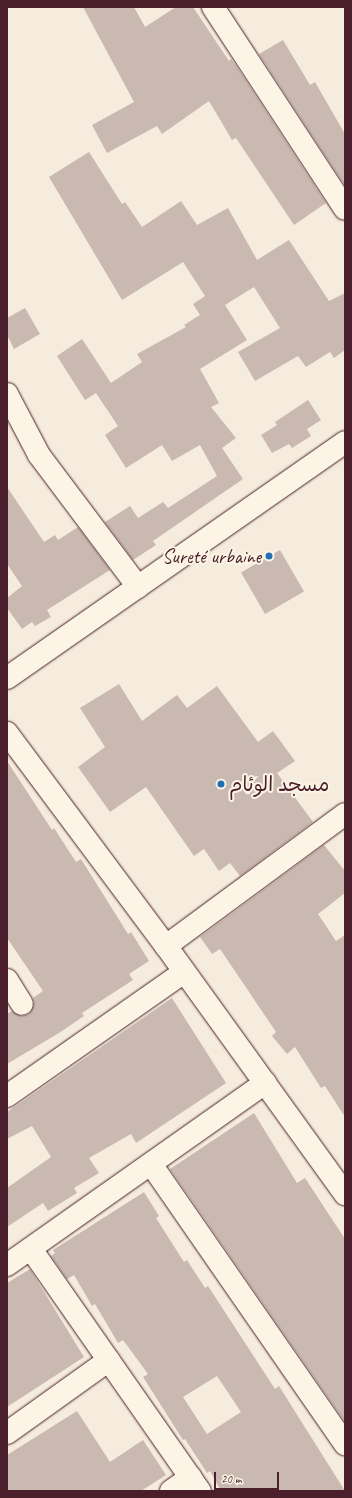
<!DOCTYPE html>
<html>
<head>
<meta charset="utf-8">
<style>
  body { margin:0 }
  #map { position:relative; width:352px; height:1498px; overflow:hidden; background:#f5ecde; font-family:Caveat,"Playpen Sans Arabic",sans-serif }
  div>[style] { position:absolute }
  .building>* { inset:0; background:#cab9b1; transform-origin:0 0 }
  .roads { filter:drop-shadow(0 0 1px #4a1f2b) drop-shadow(0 0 1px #4a1f2b) }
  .minor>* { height:22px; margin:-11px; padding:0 11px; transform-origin:11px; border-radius:11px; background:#fcf5e5 }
  .dots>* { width:11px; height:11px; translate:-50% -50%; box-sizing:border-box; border:2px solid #fcf5e5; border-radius:50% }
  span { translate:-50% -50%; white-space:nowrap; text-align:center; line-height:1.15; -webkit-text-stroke:4px #fcf5e5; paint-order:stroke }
  .poi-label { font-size:20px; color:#4a1f2b }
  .right { translate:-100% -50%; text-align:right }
  .left { translate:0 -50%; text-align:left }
  .frame { position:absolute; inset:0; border:8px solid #4a1f2b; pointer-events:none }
  .scale { position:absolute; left:214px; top:1472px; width:65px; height:18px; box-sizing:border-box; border:2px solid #4a1f2b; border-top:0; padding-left:5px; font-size:12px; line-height:14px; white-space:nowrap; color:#4a1f2b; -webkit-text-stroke:3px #fcf5e5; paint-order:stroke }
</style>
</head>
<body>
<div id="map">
  <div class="building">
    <div style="clip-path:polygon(83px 7px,134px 7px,145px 27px,176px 7px,193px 7px,229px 61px,231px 59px,237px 67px,326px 203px,294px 225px,236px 138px,232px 140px,209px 101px,162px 134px,157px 126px,107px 153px,92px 125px,134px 102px)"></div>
    <div style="clip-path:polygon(283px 40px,310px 85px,315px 82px,345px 134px,345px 186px,259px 54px)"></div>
    <div style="clip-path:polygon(89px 152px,122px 204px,125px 202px,142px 227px,181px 201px,197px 225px,228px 208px,257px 260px,289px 240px,329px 301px,345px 293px,345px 350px,334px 358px,330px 352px,306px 367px,298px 356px,255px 381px,238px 352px,280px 328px,254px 287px,225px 305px,247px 340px,200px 369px,219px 403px,211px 407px,236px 438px,222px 448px,243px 479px,153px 541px,156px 545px,133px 560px,105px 522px,130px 506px,138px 518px,163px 502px,168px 508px,217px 476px,200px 445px,172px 461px,162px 445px,126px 468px,105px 435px,118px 426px,96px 393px,85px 400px,57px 356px,82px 339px,111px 383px,142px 362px,137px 354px,186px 327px,184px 325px,200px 315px,193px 304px,205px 296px,183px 262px,122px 300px,49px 177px)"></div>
    <div style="clip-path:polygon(25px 308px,40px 334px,14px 349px,7px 335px,7px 318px)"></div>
    <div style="clip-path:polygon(308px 400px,321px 420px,307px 429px,311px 436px,292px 448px,289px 444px,272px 453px,261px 435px,277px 425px,275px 422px)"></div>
    <div style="clip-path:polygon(7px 487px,44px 542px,55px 535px,58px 540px,78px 527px,110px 570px,47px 610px,51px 617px,35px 626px,32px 622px,22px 629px,7px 608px,7px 598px,22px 586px,7px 564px)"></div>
    <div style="left:280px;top:550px;width:48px;height:45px;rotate:60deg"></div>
    <div style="clip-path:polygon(119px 684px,142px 721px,177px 695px,187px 708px,217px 686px,258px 742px,273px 731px,295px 761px,277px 773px,313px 822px,240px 876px,230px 863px,219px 871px,204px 849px,194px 856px,146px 787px,110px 812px,78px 767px,105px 747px,80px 708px)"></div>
    <div style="clip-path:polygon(7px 761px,52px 830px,54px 828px,76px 862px,81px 859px,128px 934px,131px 932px,149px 961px,129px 974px,133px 980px,82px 1013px,84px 1016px,59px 1033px,7px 1064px,7px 1014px,12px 1011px,22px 1016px,29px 1014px,34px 1004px,33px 998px,43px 991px,7px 938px)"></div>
    <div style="clip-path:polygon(324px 845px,345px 871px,345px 893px,318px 914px,336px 941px,345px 935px,345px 1117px,325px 1086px,321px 1088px,295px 1047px,287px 1054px,272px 1036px,276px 1032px,220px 949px,212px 954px,200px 937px)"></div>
    <div style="clip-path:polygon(172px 998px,226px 1083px,136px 1143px,131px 1134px,89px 1158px,99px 1173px,74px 1188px,77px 1193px,48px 1211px,43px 1203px,7px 1227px,7px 1188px,51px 1157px,32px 1126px,7px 1139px,7px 1112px)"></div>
    <div style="clip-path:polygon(254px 1113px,297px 1183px,305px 1178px,345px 1239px,345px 1422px,170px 1169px)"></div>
    <div style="clip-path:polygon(evenodd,144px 1192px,159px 1216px,156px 1218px,184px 1262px,187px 1260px,205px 1288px,208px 1286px,275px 1389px,279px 1386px,345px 1491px,221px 1491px,210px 1471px,207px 1473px,185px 1439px,183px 1440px,143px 1377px,148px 1374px,123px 1340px,118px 1343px,95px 1304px,92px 1306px,74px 1275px,67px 1279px,51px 1256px,55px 1253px,53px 1250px,144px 1192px,217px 1376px,241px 1412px,207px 1434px,183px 1397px,217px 1376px)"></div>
    <div style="clip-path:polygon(30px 1269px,84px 1357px,7px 1407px,7px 1283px)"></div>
    <div style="clip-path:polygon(77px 1411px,110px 1462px,143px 1440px,166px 1475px,141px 1491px,7px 1491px,7px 1455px)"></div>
  </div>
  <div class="roads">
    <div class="minor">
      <div style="left:213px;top:7px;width:241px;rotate:56.8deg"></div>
      <div style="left:7px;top:394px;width:69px;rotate:62.3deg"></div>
      <div style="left:39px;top:455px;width:165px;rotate:53.1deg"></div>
      <div style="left:7px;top:678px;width:412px;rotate:-34.9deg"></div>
      <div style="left:7px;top:733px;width:266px;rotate:53.3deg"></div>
      <div style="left:166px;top:946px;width:306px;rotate:54.2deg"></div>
      <div style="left:166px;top:946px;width:222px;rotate:-36.4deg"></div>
      <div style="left:7px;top:980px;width:28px;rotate:58deg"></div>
      <div style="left:7px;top:1096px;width:216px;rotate:-35deg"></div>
      <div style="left:151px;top:1164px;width:341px;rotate:55.3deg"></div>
      <div style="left:31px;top:1249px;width:295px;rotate:55.1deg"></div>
      <div style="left:7px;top:1265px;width:316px;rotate:-35.2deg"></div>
      <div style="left:7px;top:1433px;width:125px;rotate:-35.6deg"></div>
      <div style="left:171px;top:1491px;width:24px;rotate:-35deg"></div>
    </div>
  </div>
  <div class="dots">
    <div style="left:269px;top:556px;background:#1f6fb2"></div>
    <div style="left:221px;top:784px;background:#1f6fb2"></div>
  </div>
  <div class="poi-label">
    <span class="right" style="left:261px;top:556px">Sureté urbaine</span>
    <span class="left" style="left:229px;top:784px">مسجد الوئام</span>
  </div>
  <div class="frame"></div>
  <div class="scale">20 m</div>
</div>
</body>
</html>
